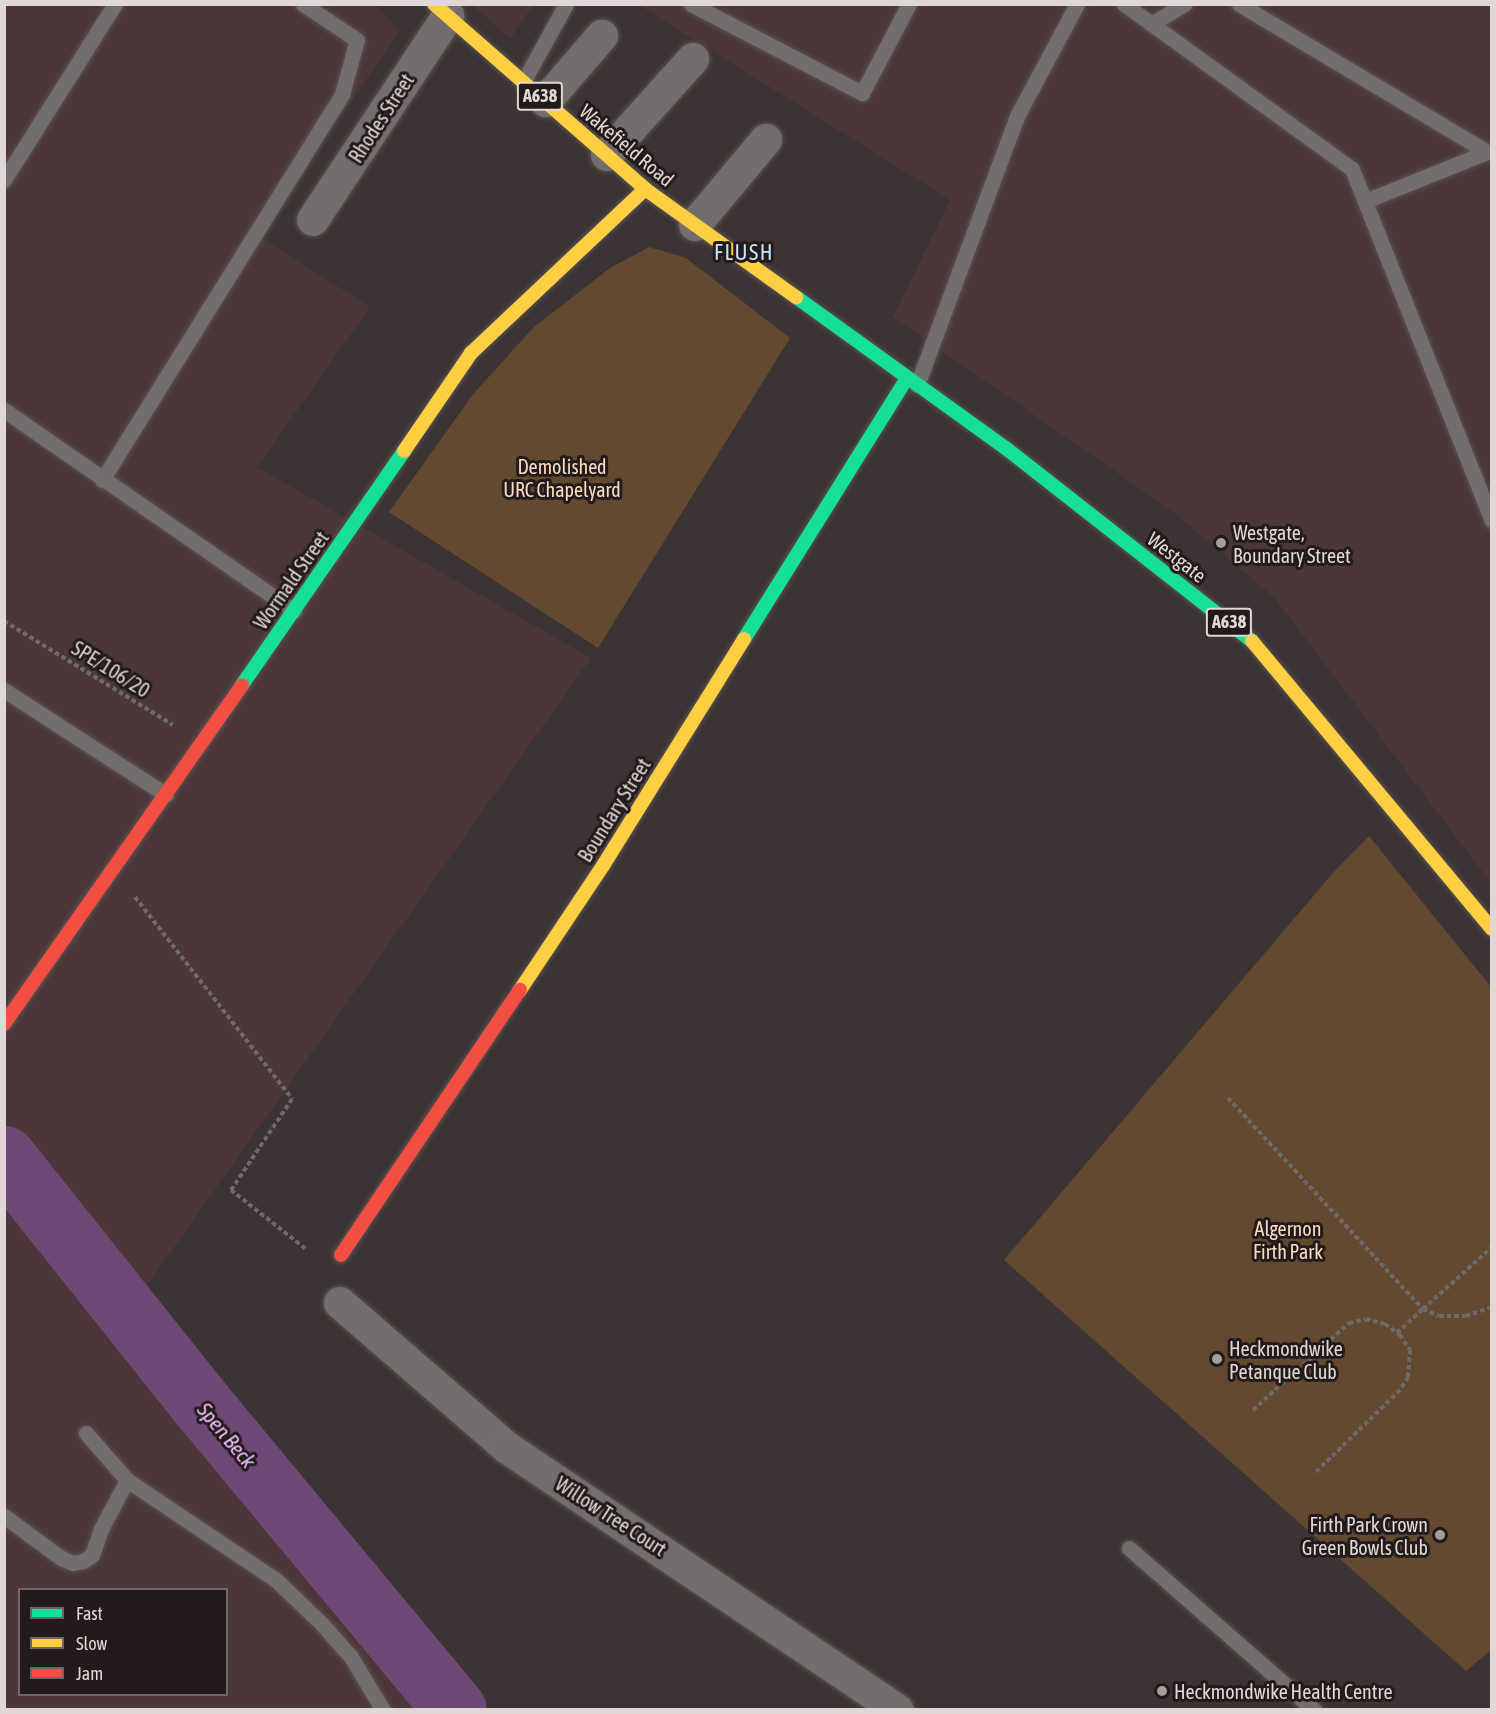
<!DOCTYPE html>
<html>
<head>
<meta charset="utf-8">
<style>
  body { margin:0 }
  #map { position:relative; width:1496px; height:1714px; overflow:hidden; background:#3c3434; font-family:"Asap Condensed",sans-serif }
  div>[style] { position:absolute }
  .built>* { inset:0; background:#4c3738 }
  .green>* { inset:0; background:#624930 }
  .river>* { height:63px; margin:-31.5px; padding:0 31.5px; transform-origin:31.5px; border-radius:31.5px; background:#6f4976 }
  .path>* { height:4px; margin-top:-2px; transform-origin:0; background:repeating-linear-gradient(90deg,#6f6a6a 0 4.5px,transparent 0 7.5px) }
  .roads { filter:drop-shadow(0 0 2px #595151) drop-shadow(0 0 2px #595151) }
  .lane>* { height:15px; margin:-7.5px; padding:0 7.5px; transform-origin:7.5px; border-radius:7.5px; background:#746d6e }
  .street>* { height:32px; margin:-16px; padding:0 16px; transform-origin:16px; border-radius:16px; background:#746d6e }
  .fast>* { height:14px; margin:-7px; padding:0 7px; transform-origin:7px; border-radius:7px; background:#16e098 }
  .slow>* { height:14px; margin:-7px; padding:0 7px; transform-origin:7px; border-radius:7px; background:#ffcf43 }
  .jam>* { height:14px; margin:-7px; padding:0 7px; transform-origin:7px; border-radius:7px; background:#f24e42 }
  .dots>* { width:16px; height:16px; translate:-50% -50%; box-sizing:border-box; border:3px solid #221a1b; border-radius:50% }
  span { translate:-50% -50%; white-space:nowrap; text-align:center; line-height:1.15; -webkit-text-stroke:6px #221a1b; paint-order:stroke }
  .shield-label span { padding:2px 4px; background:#221a1b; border:2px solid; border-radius:4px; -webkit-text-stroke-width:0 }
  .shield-label { font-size:18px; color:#e1d7d7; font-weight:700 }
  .street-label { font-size:20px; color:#e1d7d7 }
  .park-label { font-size:20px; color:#f8dcc0 }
  .poi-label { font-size:20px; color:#e1d7d7 }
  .left { translate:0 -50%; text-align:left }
  .right { translate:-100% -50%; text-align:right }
  .water-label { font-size:21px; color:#f1c0fc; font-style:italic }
  .quarter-label { font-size:22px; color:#c8e3f7; letter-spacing:1.5px }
  .frame { position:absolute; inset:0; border:6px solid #e1d7d7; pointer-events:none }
  .legend { position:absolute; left:18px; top:1588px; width:210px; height:108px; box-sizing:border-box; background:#221a1b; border:2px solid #6e6666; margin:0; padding:8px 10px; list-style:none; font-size:18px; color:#e1d7d7 }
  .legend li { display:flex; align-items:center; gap:12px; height:30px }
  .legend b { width:30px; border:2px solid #6e6666 }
</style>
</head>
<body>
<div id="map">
  <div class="built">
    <div style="clip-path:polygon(evenodd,5px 5px,375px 5px,400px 31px,257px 235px,370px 307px,257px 467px,591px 658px,119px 1325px,266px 1520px,426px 1709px,5px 1710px,5px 5px,20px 1590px,226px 1590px,226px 1694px,20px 1694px,20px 1590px)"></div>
    <div style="clip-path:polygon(473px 5px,533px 5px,510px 39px)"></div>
    <div style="clip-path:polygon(639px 5px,1491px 5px,1491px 883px,1274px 597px,1171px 510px,893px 317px,950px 200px)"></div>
  </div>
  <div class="green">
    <div style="clip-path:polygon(649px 247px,686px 258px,790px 338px,598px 648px,389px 512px,474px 393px,534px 327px,610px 268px)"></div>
    <div style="clip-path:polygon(1369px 836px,1491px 987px,1492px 1649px,1466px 1671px,1004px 1260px,1332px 874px)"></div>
  </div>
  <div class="river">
    <div style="left:4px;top:1157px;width:317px;rotate:51.4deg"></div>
    <div style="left:202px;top:1405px;width:396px;rotate:50.3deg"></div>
  </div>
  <div class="path">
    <div style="left:4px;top:621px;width:198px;rotate:31.6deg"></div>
    <div style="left:135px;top:897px;width:256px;rotate:52.1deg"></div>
    <div style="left:292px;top:1099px;width:110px;rotate:123.8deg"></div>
    <div style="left:231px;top:1190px;width:95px;rotate:38.2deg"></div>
    <div style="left:1228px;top:1098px;width:287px;rotate:47.3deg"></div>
    <div style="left:1423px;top:1309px;width:93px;rotate:-41.9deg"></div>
    <div style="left:1397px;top:1333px;width:35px;rotate:-43deg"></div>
    <div style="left:1423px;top:1309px;width:17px;rotate:24deg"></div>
    <div style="left:1439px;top:1316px;width:27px"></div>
    <div style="left:1466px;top:1316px;width:28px;rotate:-19deg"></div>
    <div style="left:1253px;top:1410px;width:130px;rotate:-42.2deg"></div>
    <div style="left:1349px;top:1323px;width:17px;rotate:-13deg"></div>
    <div style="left:1366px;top:1319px;width:20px;rotate:15deg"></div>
    <div style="left:1385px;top:1324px;width:19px;rotate:36deg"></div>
    <div style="left:1400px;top:1335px;width:18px;rotate:56deg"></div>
    <div style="left:1410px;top:1350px;width:27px;rotate:94deg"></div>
    <div style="left:1408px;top:1377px;width:15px;rotate:122deg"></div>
    <div style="left:1400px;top:1390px;width:119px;rotate:135.7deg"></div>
  </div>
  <div class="roads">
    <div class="lane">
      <div style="left:691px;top:4px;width:193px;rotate:27.5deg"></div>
      <div style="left:862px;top:93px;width:101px;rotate:-62.2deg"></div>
      <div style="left:1124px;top:4px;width:281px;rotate:35.9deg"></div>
      <div style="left:1352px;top:169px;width:378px;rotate:68.3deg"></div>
      <div style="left:1239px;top:4px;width:289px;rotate:30.8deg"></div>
      <div style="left:1487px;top:152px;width:131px;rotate:158.1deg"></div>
      <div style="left:1151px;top:24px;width:39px;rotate:-31deg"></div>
      <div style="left:523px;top:82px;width:89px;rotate:-61.1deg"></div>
      <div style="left:4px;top:180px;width:208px;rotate:-57.8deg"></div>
      <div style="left:917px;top:385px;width:287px;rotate:-69.6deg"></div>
      <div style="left:1017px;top:116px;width:127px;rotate:-61.8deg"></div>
      <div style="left:4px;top:410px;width:353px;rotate:34.7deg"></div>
      <div style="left:102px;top:480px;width:455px;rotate:-58.1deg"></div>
      <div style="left:342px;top:94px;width:56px;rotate:-74.5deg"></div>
      <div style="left:357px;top:40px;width:65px;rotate:-146.3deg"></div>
      <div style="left:4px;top:690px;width:193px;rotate:32.9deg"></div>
      <div style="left:86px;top:1433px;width:62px;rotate:48.9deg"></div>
      <div style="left:127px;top:1480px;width:179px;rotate:33.9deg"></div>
      <div style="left:276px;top:1580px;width:62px;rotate:43.7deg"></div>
      <div style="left:321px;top:1623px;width:45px;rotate:48.6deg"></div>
      <div style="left:351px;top:1657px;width:62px;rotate:58.9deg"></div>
      <div style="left:4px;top:1516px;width:71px;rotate:36.4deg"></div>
      <div style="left:61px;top:1558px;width:13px;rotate:23deg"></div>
      <div style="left:73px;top:1563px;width:10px;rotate:-11deg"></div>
      <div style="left:83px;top:1561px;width:11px;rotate:-34deg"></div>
      <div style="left:92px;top:1555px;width:28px;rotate:-71deg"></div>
      <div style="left:101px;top:1529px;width:55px;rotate:-62deg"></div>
      <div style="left:1129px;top:1548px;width:246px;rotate:41.2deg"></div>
    </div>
    <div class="street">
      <div style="left:546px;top:101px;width:86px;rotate:-49.3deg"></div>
      <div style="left:607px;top:155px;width:129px;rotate:-48.1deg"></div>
      <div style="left:313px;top:220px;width:245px;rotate:-56.5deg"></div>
      <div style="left:695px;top:225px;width:111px;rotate:-50.1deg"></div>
      <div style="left:340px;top:1303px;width:220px;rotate:40.9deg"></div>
      <div style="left:506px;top:1447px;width:472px;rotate:33.9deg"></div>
    </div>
    <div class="fast">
      <div style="left:796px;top:297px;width:260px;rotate:35.8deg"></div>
      <div style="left:1007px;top:449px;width:311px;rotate:38.1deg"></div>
      <div style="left:744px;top:639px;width:308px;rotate:-58deg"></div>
      <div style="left:242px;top:685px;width:285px;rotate:-55.3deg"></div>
    </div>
    <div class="slow">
      <div style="left:434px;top:4px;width:281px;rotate:41.2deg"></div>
      <div style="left:645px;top:189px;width:186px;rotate:35.6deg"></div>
      <div style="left:404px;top:451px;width:119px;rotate:-55.6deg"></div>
      <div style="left:471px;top:353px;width:239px;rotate:-43.3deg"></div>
      <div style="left:1252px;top:641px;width:375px;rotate:50.2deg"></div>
      <div style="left:520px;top:990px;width:151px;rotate:-56.3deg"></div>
      <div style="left:604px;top:864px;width:265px;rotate:-58.1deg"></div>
    </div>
    <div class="jam">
      <div style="left:4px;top:1024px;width:414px;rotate:-54.9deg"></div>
      <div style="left:341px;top:1255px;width:320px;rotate:-56deg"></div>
    </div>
  </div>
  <div class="dots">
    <div style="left:1221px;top:543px;background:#a79e9e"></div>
    <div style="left:1217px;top:1359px;background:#a79e9e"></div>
    <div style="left:1440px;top:1535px;background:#a79e9e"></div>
    <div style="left:1162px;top:1691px;background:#a79e9e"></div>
  </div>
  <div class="shield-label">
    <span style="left:540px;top:96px">A638</span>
    <span style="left:1229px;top:622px">A638</span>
  </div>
  <div class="street-label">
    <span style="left:381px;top:118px;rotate:-57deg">Rhodes Street</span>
    <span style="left:627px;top:145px;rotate:40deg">Wakefield Road</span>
    <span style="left:1177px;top:557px;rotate:38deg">Westgate</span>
    <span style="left:291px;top:580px;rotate:-55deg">Wormald Street</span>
    <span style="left:111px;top:669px;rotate:32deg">SPE/106/20</span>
    <span style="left:614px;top:810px;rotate:-58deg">Boundary Street</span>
    <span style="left:611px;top:1516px;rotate:33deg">Willow Tree Court</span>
  </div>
  <div class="park-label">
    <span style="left:562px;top:478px">Demolished<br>URC Chapelyard</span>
    <span style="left:1288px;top:1240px">Algernon<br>Firth Park</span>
  </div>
  <div class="poi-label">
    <span class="left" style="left:1233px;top:544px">Westgate,<br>Boundary Street</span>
    <span class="left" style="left:1229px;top:1360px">Heckmondwike<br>Petanque Club</span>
    <span class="right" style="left:1428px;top:1536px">Firth Park Crown<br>Green Bowls Club</span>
    <span class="left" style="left:1174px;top:1691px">Heckmondwike Health Centre</span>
  </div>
  <div class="water-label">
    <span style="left:227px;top:1435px;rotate:50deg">Spen Beck</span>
  </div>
  <div class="quarter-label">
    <span style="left:744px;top:253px">FLUSH</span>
  </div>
  <div class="frame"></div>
  <ul class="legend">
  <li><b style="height:8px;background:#16e098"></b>Fast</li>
  <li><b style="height:8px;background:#ffcf43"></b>Slow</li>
  <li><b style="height:8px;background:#f24e42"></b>Jam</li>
  </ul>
</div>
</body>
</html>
